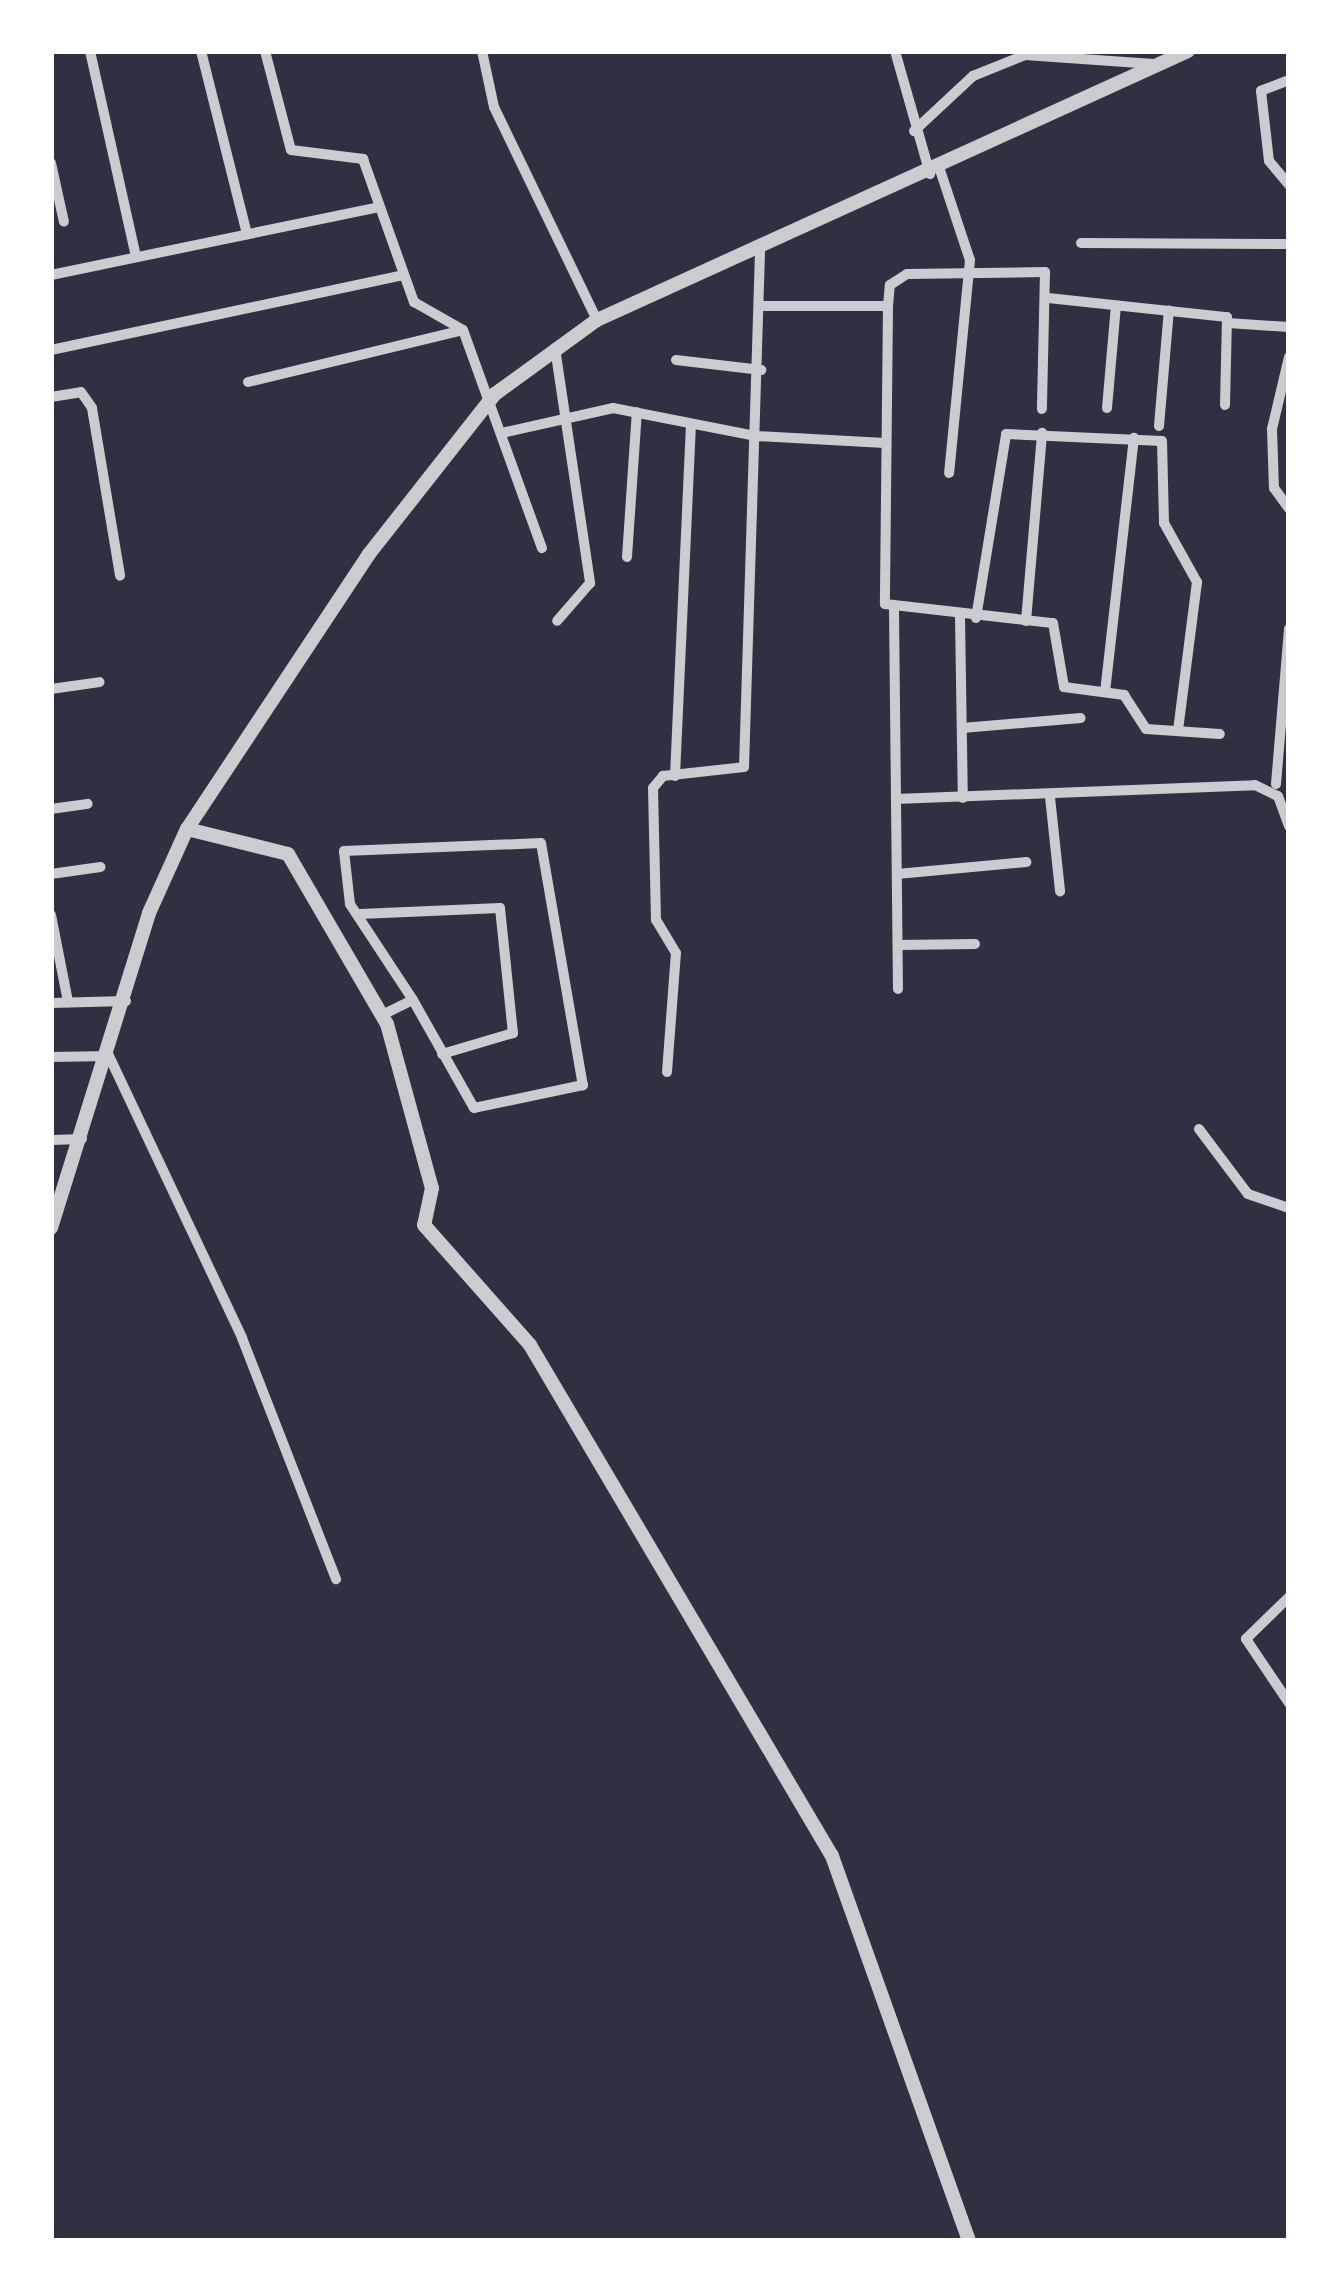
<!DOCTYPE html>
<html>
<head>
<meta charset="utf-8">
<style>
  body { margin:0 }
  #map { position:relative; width:1340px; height:2292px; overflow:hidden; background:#2d3142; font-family:"Sofia Sans Condensed",sans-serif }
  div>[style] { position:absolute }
  .minor>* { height:10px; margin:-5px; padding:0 5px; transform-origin:5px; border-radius:5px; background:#caccd0 }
  .tertiary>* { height:14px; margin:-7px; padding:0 7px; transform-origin:7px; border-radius:7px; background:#caccd0 }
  span { translate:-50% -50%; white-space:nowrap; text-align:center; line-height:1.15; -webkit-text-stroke:9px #fff; paint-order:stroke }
  .frame { position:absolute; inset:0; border:54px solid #fff; pointer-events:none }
</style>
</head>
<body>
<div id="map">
  <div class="minor">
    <div style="left:90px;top:51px;width:211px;rotate:77.4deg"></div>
    <div style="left:201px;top:51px;width:189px;rotate:75.9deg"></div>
    <div style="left:265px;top:51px;width:102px;rotate:75.3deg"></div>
    <div style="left:291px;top:150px;width:73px;rotate:7.1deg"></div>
    <div style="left:363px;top:159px;width:152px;rotate:70.4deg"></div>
    <div style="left:414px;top:302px;width:56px;rotate:29.7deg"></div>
    <div style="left:463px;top:330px;width:232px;rotate:70.1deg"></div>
    <div style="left:482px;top:51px;width:57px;rotate:77.9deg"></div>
    <div style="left:494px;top:107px;width:237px;rotate:64.2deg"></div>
    <div style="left:895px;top:51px;width:128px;rotate:74.1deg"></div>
    <div style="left:1289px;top:80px;width:30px;rotate:159deg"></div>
    <div style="left:1261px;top:91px;width:70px;rotate:83.5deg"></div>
    <div style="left:1269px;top:161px;width:31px;rotate:50deg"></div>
    <div style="left:914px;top:131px;width:81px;rotate:-43deg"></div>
    <div style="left:973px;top:76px;width:56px;rotate:-22deg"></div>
    <div style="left:1025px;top:55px;width:129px;rotate:4deg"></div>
    <div style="left:51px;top:163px;width:60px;rotate:77.6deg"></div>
    <div style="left:940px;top:170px;width:95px;rotate:71.6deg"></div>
    <div style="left:970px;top:260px;width:214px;rotate:95.6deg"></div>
    <div style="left:1081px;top:243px;width:208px;rotate:0.3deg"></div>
    <div style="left:51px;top:275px;width:335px;rotate:-11.7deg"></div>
    <div style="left:1048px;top:298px;width:180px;rotate:6.1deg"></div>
    <div style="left:1227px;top:317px;width:88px;rotate:91.3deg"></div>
    <div style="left:762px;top:306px;width:126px"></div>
    <div style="left:888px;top:306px;width:21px;rotate:-85deg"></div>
    <div style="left:890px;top:285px;width:20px;rotate:-33deg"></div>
    <div style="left:907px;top:274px;width:138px;rotate:-0.8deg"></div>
    <div style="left:1045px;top:272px;width:137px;rotate:91.3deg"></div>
    <div style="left:888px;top:306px;width:298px;rotate:90.6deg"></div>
    <div style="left:885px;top:604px;width:169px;rotate:6.5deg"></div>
    <div style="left:1053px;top:623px;width:65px;rotate:80.2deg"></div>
    <div style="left:1064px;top:687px;width:61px;rotate:7.6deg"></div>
    <div style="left:1124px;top:695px;width:40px;rotate:57.1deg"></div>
    <div style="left:1146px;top:729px;width:74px;rotate:3.9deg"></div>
    <div style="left:1228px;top:323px;width:61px;rotate:3.8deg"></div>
    <div style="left:555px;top:348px;width:238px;rotate:81.5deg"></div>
    <div style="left:590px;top:583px;width:50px;rotate:131deg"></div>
    <div style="left:51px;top:350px;width:360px;rotate:-12deg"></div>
    <div style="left:1289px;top:357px;width:74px;rotate:103.3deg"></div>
    <div style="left:1272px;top:429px;width:59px;rotate:88.1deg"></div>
    <div style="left:1274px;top:488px;width:26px;rotate:54deg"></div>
    <div style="left:676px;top:360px;width:86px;rotate:6.7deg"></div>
    <div style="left:248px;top:382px;width:221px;rotate:-13.6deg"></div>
    <div style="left:51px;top:397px;width:30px;rotate:-9deg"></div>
    <div style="left:81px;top:392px;width:19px;rotate:55deg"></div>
    <div style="left:92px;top:408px;width:170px;rotate:80.5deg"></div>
    <div style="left:1107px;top:408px;width:103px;rotate:-85deg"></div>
    <div style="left:1159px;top:426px;width:116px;rotate:-85.1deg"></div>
    <div style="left:506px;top:432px;width:110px;rotate:-12.6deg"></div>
    <div style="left:613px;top:408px;width:146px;rotate:11.1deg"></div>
    <div style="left:756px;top:436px;width:129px;rotate:3.1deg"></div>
    <div style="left:627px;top:557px;width:145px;rotate:-86.1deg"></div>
    <div style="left:894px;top:610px;width:379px;rotate:89.4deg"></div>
    <div style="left:960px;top:617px;width:181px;rotate:89.1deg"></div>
    <div style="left:976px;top:618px;width:186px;rotate:-80.7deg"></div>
    <div style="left:1006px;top:434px;width:156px;rotate:2.6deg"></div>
    <div style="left:1162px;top:441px;width:82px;rotate:88.6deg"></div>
    <div style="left:1164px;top:523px;width:68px;rotate:60.8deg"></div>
    <div style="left:1197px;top:582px;width:150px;rotate:97.3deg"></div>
    <div style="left:1026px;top:621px;width:189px;rotate:-85.1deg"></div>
    <div style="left:51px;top:689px;width:49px;rotate:-8.1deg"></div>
    <div style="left:1105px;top:692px;width:256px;rotate:-83.5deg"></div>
    <div style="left:962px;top:728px;width:119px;rotate:-4.8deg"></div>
    <div style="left:675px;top:776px;width:351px;rotate:-87.4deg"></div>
    <div style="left:1276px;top:784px;width:156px;rotate:-85.2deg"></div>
    <div style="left:1050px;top:797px;width:95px;rotate:83.9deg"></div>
    <div style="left:896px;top:799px;width:359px;rotate:-2.2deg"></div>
    <div style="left:1255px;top:785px;width:25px;rotate:26deg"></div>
    <div style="left:1278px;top:796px;width:32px;rotate:70deg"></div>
    <div style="left:51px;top:809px;width:37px;rotate:-8deg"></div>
    <div style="left:51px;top:874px;width:50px;rotate:-8deg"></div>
    <div style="left:897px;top:874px;width:130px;rotate:-5.3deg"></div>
    <div style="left:360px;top:914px;width:140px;rotate:-2.5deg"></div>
    <div style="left:500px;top:908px;width:126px;rotate:84.1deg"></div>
    <div style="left:513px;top:1033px;width:74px;rotate:163.5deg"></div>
    <div style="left:51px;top:915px;width:89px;rotate:78.9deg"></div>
    <div style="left:898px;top:945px;width:77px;rotate:-0.7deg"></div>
    <div style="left:51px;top:1003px;width:75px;rotate:-1.5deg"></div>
    <div style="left:382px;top:1015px;width:34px;rotate:-26deg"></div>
    <div style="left:413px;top:1000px;width:115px;rotate:-123.3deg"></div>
    <div style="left:350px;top:904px;width:53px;rotate:-96.5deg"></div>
    <div style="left:344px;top:851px;width:197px;rotate:-2.3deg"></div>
    <div style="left:541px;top:843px;width:246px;rotate:80.2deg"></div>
    <div style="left:583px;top:1085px;width:111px;rotate:168.1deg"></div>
    <div style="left:474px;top:1108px;width:124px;rotate:-119.5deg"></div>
    <div style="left:51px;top:1057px;width:58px;rotate:-1deg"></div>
    <div style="left:109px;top:1056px;width:312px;rotate:64.7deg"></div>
    <div style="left:242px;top:1338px;width:259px;rotate:68.7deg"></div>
    <div style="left:667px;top:1072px;width:119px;rotate:-85.7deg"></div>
    <div style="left:676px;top:953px;width:39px;rotate:-121deg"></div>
    <div style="left:656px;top:920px;width:132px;rotate:-91.3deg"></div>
    <div style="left:653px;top:788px;width:16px;rotate:-50deg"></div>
    <div style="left:663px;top:776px;width:81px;rotate:-6.3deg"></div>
    <div style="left:744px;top:767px;width:516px;rotate:-88.22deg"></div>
    <div style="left:1199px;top:1129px;width:81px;rotate:53deg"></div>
    <div style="left:1248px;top:1194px;width:43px;rotate:18.9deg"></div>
    <div style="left:51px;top:1140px;width:31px;rotate:-2deg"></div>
    <div style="left:1289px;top:1597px;width:60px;rotate:135.7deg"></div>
    <div style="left:1246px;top:1639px;width:77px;rotate:56.1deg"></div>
  </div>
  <div class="tertiary">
    <div style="left:187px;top:829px;width:104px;rotate:13.9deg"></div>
    <div style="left:288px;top:854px;width:197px;rotate:59.8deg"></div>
    <div style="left:387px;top:1024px;width:170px;rotate:74.7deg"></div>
    <div style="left:432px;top:1188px;width:38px;rotate:102deg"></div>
    <div style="left:424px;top:1225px;width:160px;rotate:48.5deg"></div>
    <div style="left:530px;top:1345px;width:594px;rotate:59.42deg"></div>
    <div style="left:832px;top:1856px;width:409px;rotate:70.4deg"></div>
    <div style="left:51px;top:1228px;width:330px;rotate:-72.7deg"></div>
    <div style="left:149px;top:913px;width:92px;rotate:-65.7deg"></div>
    <div style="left:187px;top:829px;width:330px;rotate:-56.5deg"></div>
    <div style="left:369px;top:554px;width:204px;rotate:-51.8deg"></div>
    <div style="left:495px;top:394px;width:126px;rotate:-36deg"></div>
    <div style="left:597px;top:320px;width:649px;rotate:-24.47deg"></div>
  </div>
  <div class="frame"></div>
</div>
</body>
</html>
